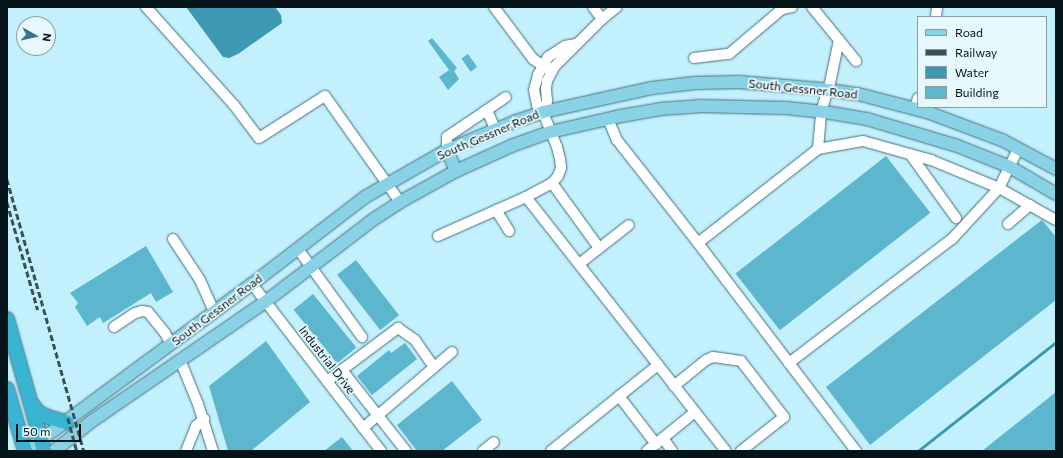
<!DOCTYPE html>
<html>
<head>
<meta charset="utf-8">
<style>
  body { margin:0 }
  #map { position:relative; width:1063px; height:458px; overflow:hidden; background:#c3f0fd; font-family:Commissioner,sans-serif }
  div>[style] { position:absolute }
  .water>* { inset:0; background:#3c99b1 }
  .stream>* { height:2.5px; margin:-1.25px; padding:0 1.25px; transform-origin:1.25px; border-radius:1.25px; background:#3c99b1 }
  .building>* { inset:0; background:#5bb6ce; transform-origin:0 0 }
  .roads { filter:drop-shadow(0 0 1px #466f7b) drop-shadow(0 0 1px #466f7b) }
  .minor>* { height:10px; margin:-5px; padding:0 5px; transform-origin:5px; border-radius:5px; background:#fff }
  .major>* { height:12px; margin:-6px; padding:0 6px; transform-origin:6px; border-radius:6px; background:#89d2e5 }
  .highway>* { height:14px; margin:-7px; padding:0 7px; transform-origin:7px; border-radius:7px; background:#3ab4d3 }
  .rail>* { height:2.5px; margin-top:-1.25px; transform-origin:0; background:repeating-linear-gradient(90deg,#385057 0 6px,transparent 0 9px) }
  span { translate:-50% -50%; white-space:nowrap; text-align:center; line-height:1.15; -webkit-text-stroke:3.5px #e7f8fd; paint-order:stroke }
  .street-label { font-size:12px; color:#041419 }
  .frame { position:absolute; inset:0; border:8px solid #041419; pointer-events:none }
  .legend { position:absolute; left:917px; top:16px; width:130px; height:92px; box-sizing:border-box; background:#e7f8fd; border:1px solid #8c9da2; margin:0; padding:5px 7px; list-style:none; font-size:12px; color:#041419 }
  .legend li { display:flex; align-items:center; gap:8px; height:20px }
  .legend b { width:20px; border:1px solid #8c9da2 }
  .north { position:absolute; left:16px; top:16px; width:40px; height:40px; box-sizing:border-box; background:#e7f8fd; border:1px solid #8c9da2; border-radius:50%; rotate:98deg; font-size:11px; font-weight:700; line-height:16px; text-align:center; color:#041419 }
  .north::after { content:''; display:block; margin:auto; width:14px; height:18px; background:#347688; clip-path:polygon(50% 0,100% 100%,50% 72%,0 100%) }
  .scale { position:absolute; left:16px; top:424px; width:65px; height:18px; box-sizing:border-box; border:2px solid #041419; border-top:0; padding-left:5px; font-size:12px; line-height:14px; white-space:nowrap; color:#041419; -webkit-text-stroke:3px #e7f8fd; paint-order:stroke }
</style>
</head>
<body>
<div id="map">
  <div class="water">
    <div style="clip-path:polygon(186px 7px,275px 7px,281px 15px,282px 23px,238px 54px,229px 58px,223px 57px)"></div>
  </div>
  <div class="stream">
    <div style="left:918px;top:451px;width:176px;rotate:-38.3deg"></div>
  </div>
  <div class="building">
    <div style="clip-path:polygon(432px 38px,457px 68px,454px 71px,459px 79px,448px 90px,439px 77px,449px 70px,428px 41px)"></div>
    <div style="left:468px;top:54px;width:16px;height:8px;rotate:55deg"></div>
    <div style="left:886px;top:156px;width:72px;height:191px;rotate:52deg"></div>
    <div style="clip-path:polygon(1042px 220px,1056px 237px,1056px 300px,870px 445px,826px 387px)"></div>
    <div style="clip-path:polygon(146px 246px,173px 292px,156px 302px,151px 293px,103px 323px,100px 317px,87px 326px,75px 307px,78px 303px,70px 293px)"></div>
    <div style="left:356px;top:260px;width:70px;height:24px;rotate:52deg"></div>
    <div style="left:313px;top:294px;width:69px;height:25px;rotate:51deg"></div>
    <div style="clip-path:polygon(266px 341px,310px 402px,251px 451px,228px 451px,209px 386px)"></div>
    <div style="clip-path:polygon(405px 343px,417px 359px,372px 395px,357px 376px,389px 350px,391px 353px)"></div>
    <div style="clip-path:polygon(452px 381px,482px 420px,442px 451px,417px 451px,397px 425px)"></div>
    <div style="clip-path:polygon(1056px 392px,1056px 451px,982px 451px)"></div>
    <div style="clip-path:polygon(342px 437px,353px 451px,324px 451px)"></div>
  </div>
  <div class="roads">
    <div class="minor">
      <div style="left:146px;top:7px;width:132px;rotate:48.1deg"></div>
      <div style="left:234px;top:105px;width:41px;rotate:52.9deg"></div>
      <div style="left:259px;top:138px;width:78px;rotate:-32.5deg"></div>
      <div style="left:325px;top:96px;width:130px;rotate:54.7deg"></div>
      <div style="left:494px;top:7px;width:65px;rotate:53.1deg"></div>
      <div style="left:533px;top:59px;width:18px;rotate:34deg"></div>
      <div style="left:593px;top:7px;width:15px;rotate:53deg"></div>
      <div style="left:812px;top:7px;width:70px;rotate:50.8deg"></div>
      <div style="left:782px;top:9px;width:10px;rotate:-11deg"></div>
      <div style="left:936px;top:17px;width:10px;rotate:-84deg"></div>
      <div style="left:694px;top:58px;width:35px;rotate:-7deg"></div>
      <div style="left:729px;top:54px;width:70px;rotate:-40.3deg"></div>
      <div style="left:782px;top:9px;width:3px;rotate:-135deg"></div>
      <div style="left:915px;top:109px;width:11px;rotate:-75deg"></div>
      <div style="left:487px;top:110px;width:21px;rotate:67deg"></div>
      <div style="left:543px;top:112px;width:12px;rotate:-70deg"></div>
      <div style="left:547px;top:101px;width:12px;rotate:-95deg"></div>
      <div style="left:546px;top:89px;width:8px;rotate:-83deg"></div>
      <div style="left:547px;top:81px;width:16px;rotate:-63deg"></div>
      <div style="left:554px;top:67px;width:68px;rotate:-45deg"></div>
      <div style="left:602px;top:19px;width:19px;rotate:-39deg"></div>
      <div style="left:608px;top:119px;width:23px;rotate:67deg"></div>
      <div style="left:617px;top:140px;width:131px;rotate:51.8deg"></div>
      <div style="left:698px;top:243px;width:152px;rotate:-38.1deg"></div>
      <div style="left:818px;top:149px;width:37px;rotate:-85deg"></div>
      <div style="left:821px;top:112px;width:30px;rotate:-73deg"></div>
      <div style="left:830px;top:83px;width:44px;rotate:-78.2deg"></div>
      <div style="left:818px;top:149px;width:46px;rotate:-10.1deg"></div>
      <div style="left:863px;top:141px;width:71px;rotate:15.6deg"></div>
      <div style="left:931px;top:160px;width:74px;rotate:22.4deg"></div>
      <div style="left:999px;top:188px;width:43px;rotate:-64deg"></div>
      <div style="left:447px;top:150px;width:13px;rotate:-90deg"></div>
      <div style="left:447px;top:137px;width:71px;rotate:-34.1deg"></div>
      <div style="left:910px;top:154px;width:79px;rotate:54.3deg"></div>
      <div style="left:552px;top:183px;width:80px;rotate:54.1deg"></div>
      <div style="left:526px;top:197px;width:323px;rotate:51.8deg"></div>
      <div style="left:496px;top:210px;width:25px;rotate:58deg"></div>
      <div style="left:1008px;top:224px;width:29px;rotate:-41deg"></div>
      <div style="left:438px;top:236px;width:96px;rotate:-23.9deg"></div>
      <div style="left:526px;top:197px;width:30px;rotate:-28deg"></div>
      <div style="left:552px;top:183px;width:9px;rotate:-49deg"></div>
      <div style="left:558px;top:176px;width:9px;rotate:-69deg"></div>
      <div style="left:561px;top:168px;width:9px;rotate:-96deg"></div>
      <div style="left:560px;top:159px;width:12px;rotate:-104deg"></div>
      <div style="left:557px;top:147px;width:38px;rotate:-112deg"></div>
      <div style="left:543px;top:112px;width:9px;rotate:-131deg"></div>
      <div style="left:537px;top:105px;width:15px;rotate:-101deg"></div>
      <div style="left:534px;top:90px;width:16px;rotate:-75deg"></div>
      <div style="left:538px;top:75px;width:21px;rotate:-61deg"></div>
      <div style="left:548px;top:57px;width:20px;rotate:-33deg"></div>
      <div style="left:565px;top:46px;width:10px;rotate:-11deg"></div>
      <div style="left:173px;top:239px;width:49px;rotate:56.6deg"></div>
      <div style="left:200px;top:280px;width:35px;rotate:66deg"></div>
      <div style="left:698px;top:243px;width:151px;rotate:52.8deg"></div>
      <div style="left:789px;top:363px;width:205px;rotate:-37.3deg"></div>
      <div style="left:952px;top:239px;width:69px;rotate:-47.3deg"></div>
      <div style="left:999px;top:188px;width:65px;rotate:29.3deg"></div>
      <div style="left:298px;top:249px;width:109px;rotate:54deg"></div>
      <div style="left:579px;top:264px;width:63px;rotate:-38deg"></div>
      <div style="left:252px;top:284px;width:211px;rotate:52.3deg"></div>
      <div style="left:114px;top:327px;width:25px;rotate:-34deg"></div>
      <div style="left:135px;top:313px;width:7px;rotate:-16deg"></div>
      <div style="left:142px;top:311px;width:6px;rotate:9deg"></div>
      <div style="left:148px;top:312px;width:27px;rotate:51deg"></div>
      <div style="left:165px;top:333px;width:13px;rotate:63deg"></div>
      <div style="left:180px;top:360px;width:48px;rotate:67.8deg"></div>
      <div style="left:198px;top:404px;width:49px;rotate:72.3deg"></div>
      <div style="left:789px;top:363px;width:111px;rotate:52.7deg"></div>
      <div style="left:342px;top:370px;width:103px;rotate:51.7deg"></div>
      <div style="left:327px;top:381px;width:89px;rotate:-36.7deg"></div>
      <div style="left:398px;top:328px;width:21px;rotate:35deg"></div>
      <div style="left:415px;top:340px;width:33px;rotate:55deg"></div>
      <div style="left:674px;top:386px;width:41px;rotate:-39.1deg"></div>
      <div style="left:706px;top:360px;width:8px;rotate:-23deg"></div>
      <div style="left:713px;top:357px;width:28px;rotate:8deg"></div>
      <div style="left:741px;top:361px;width:71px;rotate:52.5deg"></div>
      <div style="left:784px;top:417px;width:55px;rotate:141.7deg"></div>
      <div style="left:619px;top:396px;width:61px;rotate:52.4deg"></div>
      <div style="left:363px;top:428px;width:117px;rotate:-40.5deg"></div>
      <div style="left:663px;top:438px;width:16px;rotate:55deg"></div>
      <div style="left:186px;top:451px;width:27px;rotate:-68deg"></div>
      <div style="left:196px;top:426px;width:11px;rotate:-41deg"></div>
      <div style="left:483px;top:451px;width:14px;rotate:-39deg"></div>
      <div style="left:551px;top:451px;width:137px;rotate:-38.8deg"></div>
      <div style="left:647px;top:451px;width:62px;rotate:-39.1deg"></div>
    </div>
    <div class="major">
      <div style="left:447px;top:150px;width:23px;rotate:67deg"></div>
      <div style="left:26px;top:451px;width:281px;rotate:-36.5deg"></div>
      <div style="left:252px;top:284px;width:143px;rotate:-37.6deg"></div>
      <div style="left:365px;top:197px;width:95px;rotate:-29.8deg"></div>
      <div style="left:447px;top:150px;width:75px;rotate:-22.8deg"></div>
      <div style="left:516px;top:121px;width:28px;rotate:-18deg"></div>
      <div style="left:543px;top:112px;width:112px;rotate:-12.4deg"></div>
      <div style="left:652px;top:88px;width:43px;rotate:-6.6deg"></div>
      <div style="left:695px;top:83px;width:44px;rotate:-1.3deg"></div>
      <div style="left:739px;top:82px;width:82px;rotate:4.9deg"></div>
      <div style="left:821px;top:89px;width:37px;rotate:8deg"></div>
      <div style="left:858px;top:94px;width:71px;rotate:14.6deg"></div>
      <div style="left:927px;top:112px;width:80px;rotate:20.5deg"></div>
      <div style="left:1002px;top:140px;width:61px;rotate:28.2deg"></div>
      <div style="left:54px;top:451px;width:48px;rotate:-38.3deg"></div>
      <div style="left:92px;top:421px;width:210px;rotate:-34.5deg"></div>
      <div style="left:265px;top:302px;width:137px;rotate:-37.3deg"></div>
      <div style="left:374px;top:219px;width:31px;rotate:-33deg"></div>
      <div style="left:400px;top:202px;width:64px;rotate:-29deg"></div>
      <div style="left:456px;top:171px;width:60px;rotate:-24.4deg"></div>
      <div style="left:511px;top:146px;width:41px;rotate:-19.7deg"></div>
      <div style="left:550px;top:132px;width:73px;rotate:-12.7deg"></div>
      <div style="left:621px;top:116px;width:40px;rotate:-10deg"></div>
      <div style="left:660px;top:109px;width:39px;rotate:-4deg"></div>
      <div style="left:699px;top:106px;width:87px;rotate:1.3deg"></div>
      <div style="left:786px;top:108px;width:39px;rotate:6deg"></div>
      <div style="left:825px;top:112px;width:43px;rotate:9.5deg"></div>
      <div style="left:867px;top:119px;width:92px;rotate:16.5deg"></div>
      <div style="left:955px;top:145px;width:59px;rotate:21.8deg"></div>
      <div style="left:1010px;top:167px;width:53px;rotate:30.4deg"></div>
    </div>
    <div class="highway">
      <div style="left:7px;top:319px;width:137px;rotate:74.3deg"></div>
      <div style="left:7px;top:389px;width:65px;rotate:73.8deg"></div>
      <div style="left:31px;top:403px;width:13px;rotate:51deg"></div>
      <div style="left:39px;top:413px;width:13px;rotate:23deg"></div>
      <div style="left:51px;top:418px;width:16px;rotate:15deg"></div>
    </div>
  </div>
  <div class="rail">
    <div style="left:7px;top:179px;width:283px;rotate:74.2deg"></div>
    <div style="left:7px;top:202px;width:112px;rotate:74deg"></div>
    <div style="left:68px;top:418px;width:34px;rotate:75deg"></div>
  </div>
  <div class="street-label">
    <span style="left:803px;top:89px;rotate:6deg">South Gessner Road</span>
    <span style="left:488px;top:135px;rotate:-23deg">South Gessner Road</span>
    <span style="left:217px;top:310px;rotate:-37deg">South Gessner Road</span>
    <span style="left:327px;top:360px;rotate:52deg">Industrial Drive</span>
  </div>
  <div class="frame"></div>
  <ul class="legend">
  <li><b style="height:5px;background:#89d2e5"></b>Road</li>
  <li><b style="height:5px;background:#385057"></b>Railway</li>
  <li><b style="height:11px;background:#3c99b1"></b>Water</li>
  <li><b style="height:11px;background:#5bb6ce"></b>Building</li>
  </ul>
  <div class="north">N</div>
  <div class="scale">50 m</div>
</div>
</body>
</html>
